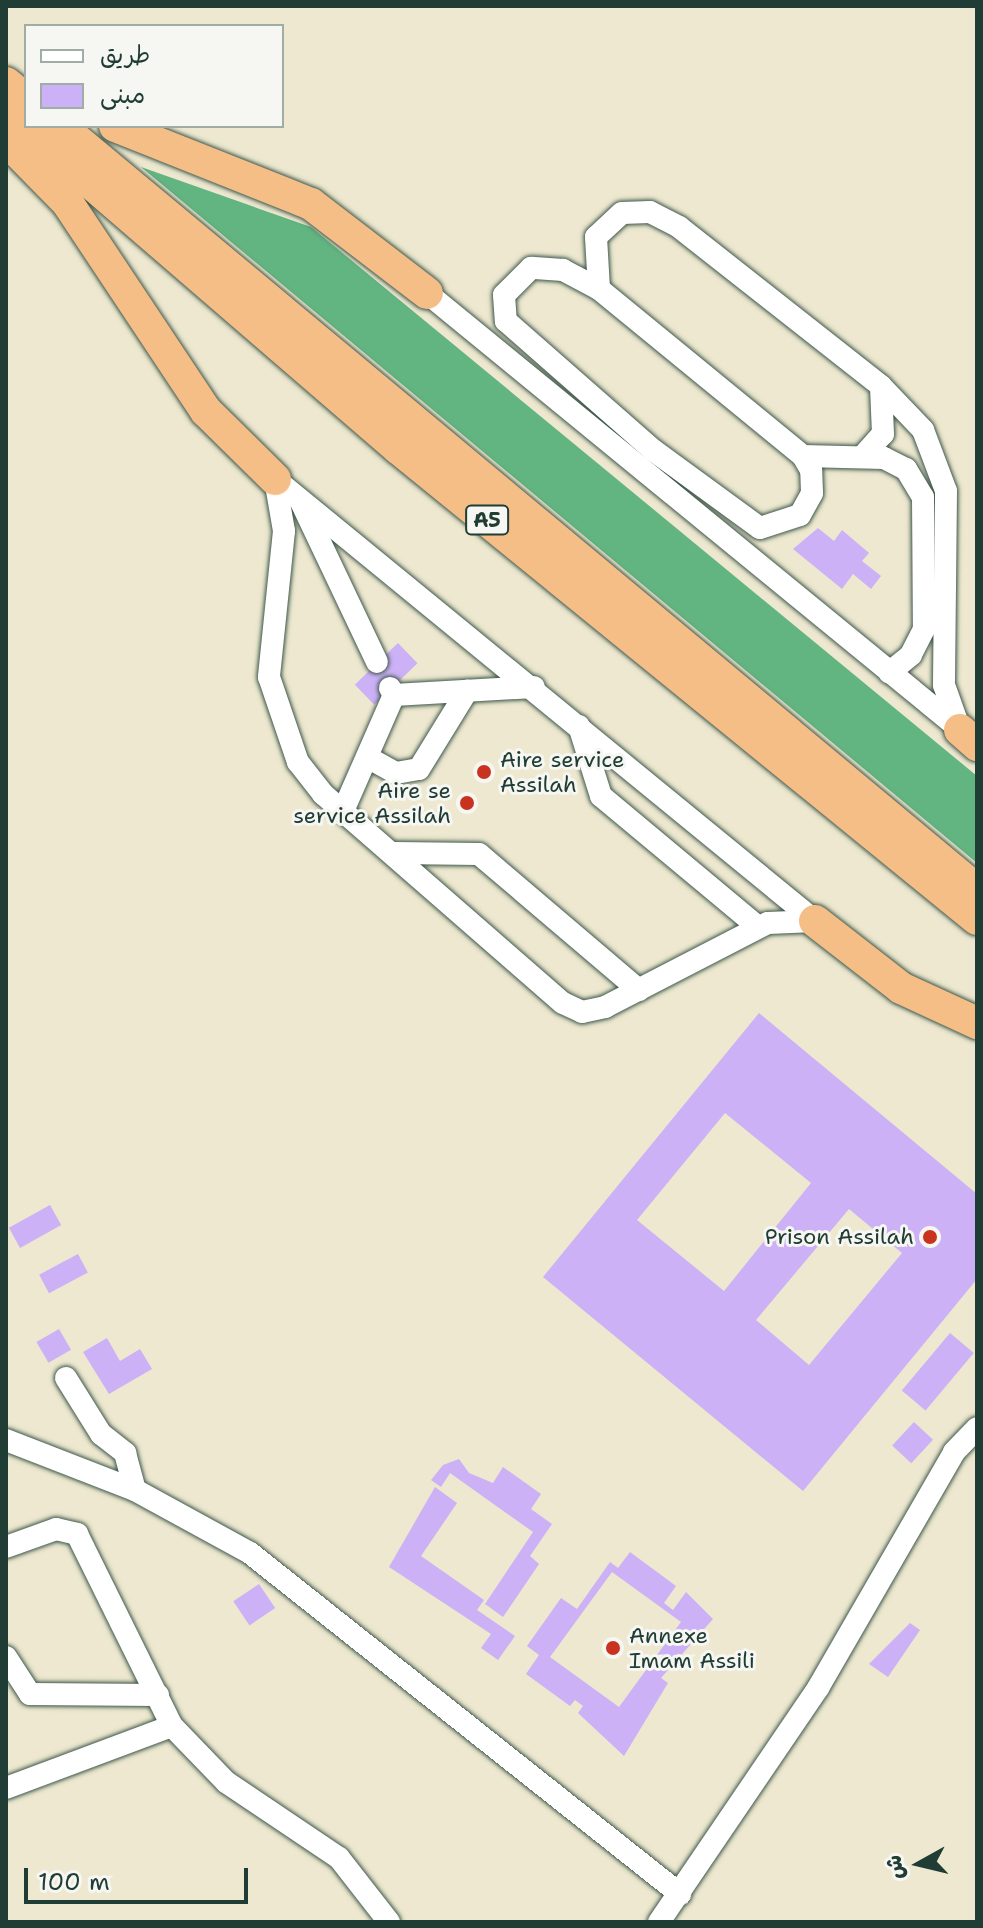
<!DOCTYPE html>
<html>
<head>
<meta charset="utf-8">
<style>
  body { margin:0 }
  #map { position:relative; width:983px; height:1928px; overflow:hidden; background:#ede8cf; font-family:"Shantell Sans","Playpen Sans Arabic",sans-serif }
  div>[style] { position:absolute }
  .forest>* { inset:0; background:#62b480 }
  .building>* { inset:0; background:#ccb1f7; transform-origin:0 0 }
  .roads { filter:drop-shadow(0 0 2px #3e574b) drop-shadow(0 0 2px #3e574b) }
  .minor>* { height:22px; margin:-11px; padding:0 11px; transform-origin:11px; border-radius:11px; background:#fff }
  .highway>* { height:32px; margin:-16px; padding:0 16px; transform-origin:16px; border-radius:16px; background:#f6be87 }
  .dots>* { width:22px; height:22px; translate:-50% -50%; box-sizing:border-box; border:4px solid #f6f6f2; border-radius:50% }
  span { translate:-50% -50%; white-space:nowrap; text-align:center; line-height:1.15; -webkit-text-stroke:6px #f6f6f2; paint-order:stroke }
  .shield-label span { padding:2px 6px; background:#f6f6f2; border:2px solid; border-radius:6px; -webkit-text-stroke-width:0 }
  .shield-label { font-size:20px; color:#1f3d34; font-weight:700 }
  .poi-label { font-size:22px; color:#1f3d34 }
  .left { translate:0 -50%; text-align:left }
  .right { translate:-100% -50%; text-align:right }
  .frame { position:absolute; inset:0; border:8px solid #1f3d34; pointer-events:none }
  .legend { position:absolute; left:24px; top:24px; width:260px; height:104px; box-sizing:border-box; background:#f6f6f2; border:2px solid #a0aca6; margin:0; padding:10px 14px; list-style:none; font-size:24px; color:#1f3d34 }
  .legend li { display:flex; align-items:center; gap:16px; height:40px }
  .legend b { width:40px; border:2px solid #a0aca6 }
  .north { position:absolute; left:879px; top:1824px; width:80px; height:80px; -webkit-text-stroke:6px #f6f6f2; paint-order:stroke; rotate:262deg; font-size:22px; font-weight:700; line-height:32px; text-align:center; color:#1f3d34 }
  .north::after { content:''; display:block; margin:auto; width:28px; height:36px; background:#1f3d34; clip-path:polygon(50% 0,100% 100%,50% 72%,0 100%) }
  .scale { position:absolute; left:24px; top:1868px; width:224px; height:36px; box-sizing:border-box; border:4px solid #1f3d34; border-top:0; padding-left:10px; font-size:24px; line-height:28px; white-space:nowrap; color:#1f3d34; -webkit-text-stroke:6px #f6f6f2; paint-order:stroke }
</style>
</head>
<body>
<div id="map">
  <div class="forest">
    <div style="clip-path:polygon(141px 167px,311px 227px,977px 776px,977px 863px)"></div>
  </div>
  <div class="building">
    <div style="clip-path:polygon(818px 528px,834px 541px,842px 530px,869px 553px,862px 561px,881px 576px,871px 589px,853px 574px,842px 589px,793px 549px)"></div>
    <div style="left:398px;top:643px;width:28px;height:60px;rotate:46deg"></div>
    <div style="clip-path:polygon(evenodd,759px 1013px,977px 1194px,977px 1279px,803px 1491px,543px 1277px,759px 1013px,725px 1113px,811px 1183px,724px 1291px,637px 1220px,725px 1113px,759px 1013px,849px 1209px,902px 1253px,809px 1365px,756px 1320px,849px 1209px)"></div>
    <div style="left:50px;top:1205px;width:23px;height:47px;rotate:61deg"></div>
    <div style="left:78px;top:1254px;width:21px;height:44px;rotate:62deg"></div>
    <div style="left:59px;top:1329px;width:24px;height:26px;rotate:60deg"></div>
    <div style="left:950px;top:1333px;width:31px;height:75px;rotate:40deg"></div>
    <div style="clip-path:polygon(107px 1338px,120px 1361px,140px 1349px,152px 1369px,109px 1394px,83px 1352px)"></div>
    <div style="left:914px;top:1422px;width:26px;height:32px;rotate:43deg"></div>
    <div style="clip-path:polygon(459px 1459px,469px 1473px,493px 1483px,503px 1467px,541px 1494px,531px 1509px,552px 1524px,530px 1556px,539px 1564px,503px 1617px,485px 1604px,533px 1532px,450px 1473px,441px 1487px,431px 1480px,443px 1465px)"></div>
    <div style="clip-path:polygon(435px 1487px,457px 1503px,421px 1556px,484px 1600px,477px 1610px,515px 1636px,498px 1660px,481px 1648px,491px 1634px,389px 1567px)"></div>
    <div style="clip-path:polygon(evenodd,630px 1552px,676px 1586px,664px 1603px,673px 1610px,686px 1592px,713px 1619px,661px 1678px,668px 1683px,624px 1756px,578px 1713px,583px 1706px,575px 1700px,570px 1706px,526px 1674px,539px 1655px,527px 1646px,561px 1598px,577px 1609px,610px 1562px,618px 1568px,630px 1552px,612px 1572px,681px 1622px,619px 1707px,550px 1657px,612px 1572px)"></div>
    <div style="left:259px;top:1584px;width:29px;height:31px;rotate:56deg"></div>
    <div style="clip-path:polygon(910px 1623px,920px 1630px,888px 1677px,869px 1664px)"></div>
  </div>
  <div class="roads">
    <div class="minor">
      <div style="left:599px;top:289px;width:41px;rotate:-152.2deg"></div>
      <div style="left:563px;top:270px;width:32px;rotate:-176deg"></div>
      <div style="left:531px;top:268px;width:38px;rotate:135deg"></div>
      <div style="left:504px;top:295px;width:26px;rotate:86deg"></div>
      <div style="left:506px;top:321px;width:196px;rotate:41.3deg"></div>
      <div style="left:653px;top:450px;width:132px;rotate:36.1deg"></div>
      <div style="left:760px;top:528px;width:42px;rotate:-18deg"></div>
      <div style="left:800px;top:515px;width:25px;rotate:-61deg"></div>
      <div style="left:812px;top:493px;width:23px;rotate:-92deg"></div>
      <div style="left:811px;top:470px;width:16px;rotate:-120deg"></div>
      <div style="left:803px;top:456px;width:264px;rotate:-140.7deg"></div>
      <div style="left:599px;top:289px;width:52px;rotate:-93.3deg"></div>
      <div style="left:596px;top:237px;width:35px;rotate:-43deg"></div>
      <div style="left:622px;top:213px;width:28px;rotate:-2deg"></div>
      <div style="left:650px;top:212px;width:33px;rotate:27deg"></div>
      <div style="left:679px;top:227px;width:257px;rotate:38.2deg"></div>
      <div style="left:881px;top:386px;width:61px;rotate:46.3deg"></div>
      <div style="left:923px;top:430px;width:65px;rotate:69.3deg"></div>
      <div style="left:946px;top:491px;width:194px;rotate:90.6deg"></div>
      <div style="left:944px;top:685px;width:48px;rotate:70.4deg"></div>
      <div style="left:427px;top:293px;width:684px;rotate:39.3deg"></div>
      <div style="left:803px;top:456px;width:81px;rotate:1.4deg"></div>
      <div style="left:884px;top:458px;width:25px;rotate:27deg"></div>
      <div style="left:906px;top:469px;width:33px;rotate:59deg"></div>
      <div style="left:923px;top:497px;width:132px;rotate:89.6deg"></div>
      <div style="left:924px;top:629px;width:29px;rotate:117deg"></div>
      <div style="left:911px;top:655px;width:28px;rotate:141deg"></div>
      <div style="left:862px;top:457px;width:31px;rotate:-48deg"></div>
      <div style="left:883px;top:434px;width:48px;rotate:-92.4deg"></div>
      <div style="left:275px;top:479px;width:53px;rotate:80.2deg"></div>
      <div style="left:284px;top:531px;width:147px;rotate:95.9deg"></div>
      <div style="left:269px;top:677px;width:90px;rotate:71.2deg"></div>
      <div style="left:298px;top:762px;width:41px;rotate:52deg"></div>
      <div style="left:323px;top:794px;width:318px;rotate:41.1deg"></div>
      <div style="left:563px;top:1003px;width:21px;rotate:25deg"></div>
      <div style="left:582px;top:1012px;width:24px;rotate:-12deg"></div>
      <div style="left:605px;top:1007px;width:183px;rotate:-27.3deg"></div>
      <div style="left:768px;top:923px;width:47px;rotate:-2.4deg"></div>
      <div style="left:275px;top:479px;width:698px;rotate:39.3deg"></div>
      <div style="left:301px;top:502px;width:177px;rotate:64.6deg"></div>
      <div style="left:394px;top:695px;width:140px;rotate:-3.3deg"></div>
      <div style="left:579px;top:726px;width:73px;rotate:72.6deg"></div>
      <div style="left:601px;top:796px;width:204px;rotate:39.8deg"></div>
      <div style="left:367px;top:757px;width:33px;rotate:29deg"></div>
      <div style="left:396px;top:773px;width:23px;rotate:-10deg"></div>
      <div style="left:419px;top:769px;width:92px;rotate:-58.4deg"></div>
      <div style="left:343px;top:811px;width:127px;rotate:-66.3deg"></div>
      <div style="left:394px;top:695px;width:8px;rotate:-120deg"></div>
      <div style="left:395px;top:853px;width:84px;rotate:0.7deg"></div>
      <div style="left:479px;top:854px;width:210px;rotate:40.4deg"></div>
      <div style="left:66px;top:1378px;width:66px;rotate:58deg"></div>
      <div style="left:101px;top:1434px;width:31px;rotate:38deg"></div>
      <div style="left:125px;top:1453px;width:38px;rotate:75deg"></div>
      <div style="left:6px;top:1440px;width:138px;rotate:21.2deg"></div>
      <div style="left:135px;top:1490px;width:131px;rotate:28.7deg"></div>
      <div style="left:250px;top:1553px;width:549px;rotate:38.42deg"></div>
      <div style="left:6px;top:1547px;width:53px;rotate:-19.8deg"></div>
      <div style="left:56px;top:1529px;width:22px;rotate:13deg"></div>
      <div style="left:77px;top:1534px;width:214px;rotate:63.7deg"></div>
      <div style="left:172px;top:1726px;width:78px;rotate:46deg"></div>
      <div style="left:226px;top:1782px;width:136px;rotate:33.9deg"></div>
      <div style="left:339px;top:1858px;width:81px;rotate:52deg"></div>
      <div style="left:6px;top:1657px;width:44px;rotate:57deg"></div>
      <div style="left:30px;top:1694px;width:128px;rotate:0.4deg"></div>
      <div style="left:6px;top:1788px;width:177px;rotate:-20.5deg"></div>
      <div style="left:659px;top:1922px;width:283px;rotate:-55.8deg"></div>
      <div style="left:818px;top:1688px;width:272px;rotate:-60deg"></div>
      <div style="left:954px;top:1452px;width:33px;rotate:-46deg"></div>
    </div>
    <div class="highway">
      <div style="left:6px;top:83px;width:26px;rotate:39deg"></div>
      <div style="left:6px;top:110px;width:518px;rotate:40.77deg"></div>
      <div style="left:398px;top:448px;width:746px;rotate:39.13deg"></div>
      <div style="left:60px;top:126px;width:1194px;rotate:39.8deg"></div>
      <div style="left:115px;top:126px;width:211px;rotate:21.7deg"></div>
      <div style="left:311px;top:204px;width:146px;rotate:37.5deg"></div>
      <div style="left:6px;top:140px;width:87px;rotate:45.5deg"></div>
      <div style="left:67px;top:202px;width:251px;rotate:56.4deg"></div>
      <div style="left:206px;top:411px;width:97px;rotate:44.6deg"></div>
      <div style="left:960px;top:730px;width:23px;rotate:41deg"></div>
      <div style="left:815px;top:921px;width:109px;rotate:37.9deg"></div>
      <div style="left:901px;top:988px;width:84px;rotate:24.7deg"></div>
    </div>
  </div>
  <div class="dots">
    <div style="left:484px;top:772px;background:#c8321e"></div>
    <div style="left:467px;top:803px;background:#c8321e"></div>
    <div style="left:930px;top:1237px;background:#c8321e"></div>
    <div style="left:613px;top:1648px;background:#c8321e"></div>
  </div>
  <div class="shield-label">
    <span style="left:487px;top:520px">A5</span>
  </div>
  <div class="poi-label">
    <span class="left" style="left:500px;top:772px">Aire service<br>Assilah</span>
    <span class="right" style="left:451px;top:803px">Aire se<br>service Assilah</span>
    <span class="right" style="left:914px;top:1237px">Prison Assilah</span>
    <span class="left" style="left:629px;top:1648px">Annexe<br>Imam Assili</span>
  </div>
  <div class="frame"></div>
  <ul class="legend">
  <li><b style="height:10px;background:#fff"></b>طريق</li>
  <li><b style="height:22px;background:#ccb1f7"></b>مبنى</li>
  </ul>
  <div class="north">ش</div>
  <div class="scale">100 m</div>
</div>
</body>
</html>
